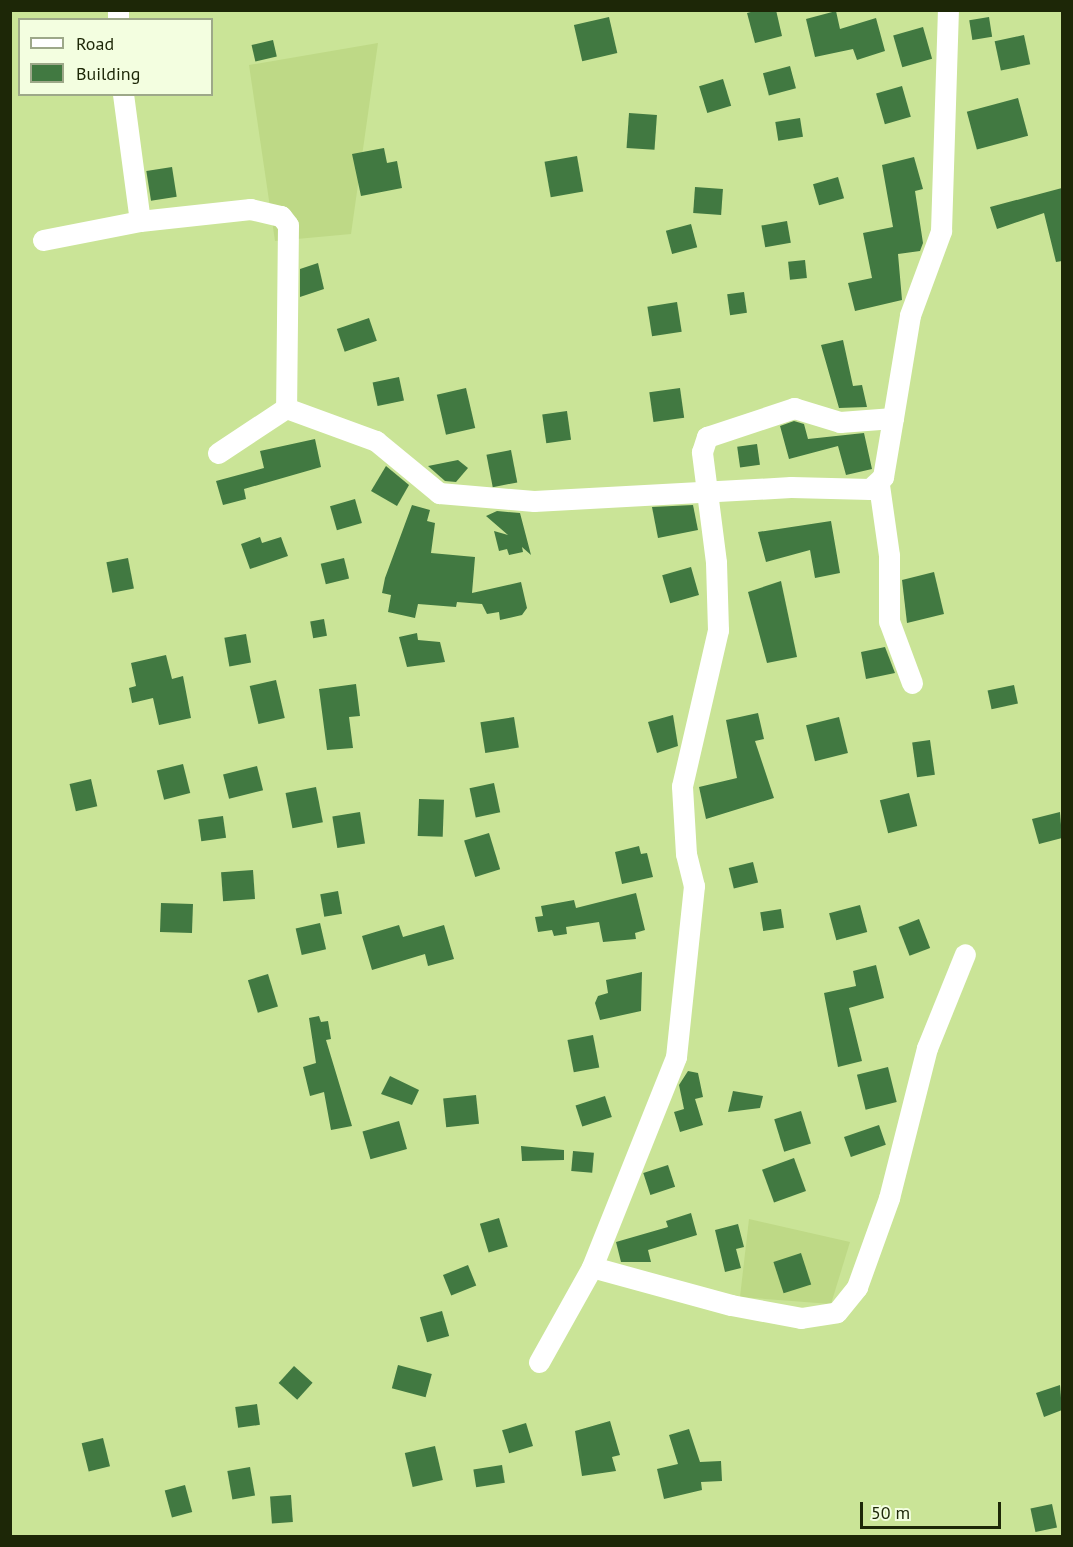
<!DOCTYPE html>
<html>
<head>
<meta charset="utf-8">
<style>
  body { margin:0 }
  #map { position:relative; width:1073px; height:1547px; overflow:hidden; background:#cae497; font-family:"PT Sans",sans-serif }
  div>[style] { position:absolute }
  .built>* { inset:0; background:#bed986 }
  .building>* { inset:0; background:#417941; transform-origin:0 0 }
  .minor>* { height:21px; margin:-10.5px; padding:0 10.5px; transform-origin:10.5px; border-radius:10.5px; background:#fff }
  span { translate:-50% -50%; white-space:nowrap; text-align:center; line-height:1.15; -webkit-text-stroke:6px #f3fee0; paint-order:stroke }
  .frame { position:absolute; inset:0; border:12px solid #1d2707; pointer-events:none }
  .legend { position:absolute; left:18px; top:18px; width:195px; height:78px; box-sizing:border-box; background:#f3fee0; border:2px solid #9da889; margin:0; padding:8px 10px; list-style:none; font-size:18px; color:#1d2707 }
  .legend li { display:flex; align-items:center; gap:12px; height:30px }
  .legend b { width:30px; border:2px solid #9da889 }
  .scale { position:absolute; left:860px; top:1502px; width:141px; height:27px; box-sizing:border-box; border:3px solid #1d2707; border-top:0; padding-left:8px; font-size:18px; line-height:21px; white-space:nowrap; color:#1d2707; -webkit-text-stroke:4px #f3fee0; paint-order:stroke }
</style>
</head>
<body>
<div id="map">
  <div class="built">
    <div style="clip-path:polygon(378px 43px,351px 234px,275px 241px,249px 65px)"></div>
    <div style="clip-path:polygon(749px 1219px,850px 1242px,831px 1304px,740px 1297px)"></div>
  </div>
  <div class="building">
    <div style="clip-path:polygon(758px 10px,776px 10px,782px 36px,755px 43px,747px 13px)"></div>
    <div style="clip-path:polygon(836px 11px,840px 29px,876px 18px,885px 51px,857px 60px,853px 49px,815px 57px,806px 19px)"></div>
    <div style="left:609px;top:17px;width:37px;height:36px;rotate:77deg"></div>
    <div style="left:989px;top:17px;width:20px;height:20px;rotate:81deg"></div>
    <div style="left:923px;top:27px;width:33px;height:31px;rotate:74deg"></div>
    <div style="left:1024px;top:35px;width:30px;height:30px;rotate:78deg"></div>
    <div style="left:273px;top:40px;width:17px;height:22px;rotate:77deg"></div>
    <div style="left:790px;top:66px;width:23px;height:28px;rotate:75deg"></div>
    <div style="left:723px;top:79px;width:28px;height:25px;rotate:73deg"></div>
    <div style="left:902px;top:86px;width:32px;height:27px;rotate:74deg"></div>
    <div style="left:1018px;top:98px;width:39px;height:53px;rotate:75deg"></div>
    <div style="left:629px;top:113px;width:28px;height:35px;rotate:4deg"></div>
    <div style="left:800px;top:118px;width:19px;height:25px;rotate:81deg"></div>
    <div style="clip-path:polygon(384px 148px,387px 163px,397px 161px,402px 188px,361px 196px,352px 154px)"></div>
    <div style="left:577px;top:156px;width:36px;height:33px;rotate:80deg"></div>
    <div style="clip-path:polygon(914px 157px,923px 189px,915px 191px,923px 243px,920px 251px,898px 254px,902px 300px,855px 311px,848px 283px,872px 278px,863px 233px,893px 227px,882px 165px)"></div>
    <div style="left:172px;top:167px;width:30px;height:26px;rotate:81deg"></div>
    <div style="left:838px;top:177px;width:22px;height:26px;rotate:74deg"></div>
    <div style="left:695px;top:187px;width:28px;height:26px;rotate:4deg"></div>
    <div style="clip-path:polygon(1062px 188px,1062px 261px,1056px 262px,1044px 213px,997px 229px,990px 207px)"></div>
    <div style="left:787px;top:221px;width:22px;height:26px;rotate:80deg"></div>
    <div style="left:691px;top:224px;width:24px;height:26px;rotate:75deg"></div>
    <div style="left:805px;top:260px;width:18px;height:17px;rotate:84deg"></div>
    <div style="clip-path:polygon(318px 263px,324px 289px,300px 297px,300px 269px)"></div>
    <div style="left:744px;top:292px;width:21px;height:17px;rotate:82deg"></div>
    <div style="left:677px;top:302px;width:30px;height:30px;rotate:81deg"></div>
    <div style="left:369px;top:318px;width:24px;height:34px;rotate:71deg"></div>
    <div style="clip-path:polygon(843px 340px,853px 386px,862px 385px,867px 407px,839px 408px,821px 345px)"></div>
    <div style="left:399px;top:377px;width:24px;height:27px;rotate:78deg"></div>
    <div style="left:466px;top:388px;width:41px;height:30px;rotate:77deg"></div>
    <div style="left:680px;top:388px;width:30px;height:31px;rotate:82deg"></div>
    <div style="left:567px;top:411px;width:29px;height:25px;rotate:82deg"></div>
    <div style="clip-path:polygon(794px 421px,804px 424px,808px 439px,864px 433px,872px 469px,846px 475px,838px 446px,789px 459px,780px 426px)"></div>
    <div style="clip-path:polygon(315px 439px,321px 467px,244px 489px,246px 499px,223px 505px,216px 481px,264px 468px,260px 451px)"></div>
    <div style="left:757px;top:444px;width:21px;height:20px;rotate:82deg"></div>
    <div style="left:511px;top:450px;width:33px;height:25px;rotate:79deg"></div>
    <div style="clip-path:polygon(458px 460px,468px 468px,456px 482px,445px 481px,428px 466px)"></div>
    <div style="clip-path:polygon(386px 466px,409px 485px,397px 506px,371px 491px)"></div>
    <div style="left:355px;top:499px;width:25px;height:26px;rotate:74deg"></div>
    <div style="clip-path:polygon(412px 505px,430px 510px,427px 521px,435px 523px,431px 553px,475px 557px,472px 593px,521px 582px,527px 608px,522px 615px,500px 620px,499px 612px,487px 614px,482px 604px,457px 602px,456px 607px,418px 604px,415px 618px,388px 612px,391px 595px,382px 593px,385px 578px)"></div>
    <div style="clip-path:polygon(693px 505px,698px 530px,658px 538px,652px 507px)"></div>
    <div style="clip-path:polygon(497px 511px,520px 513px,531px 555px,522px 547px,523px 552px,509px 555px,507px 549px,499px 551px,494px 531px,508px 535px,486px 516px)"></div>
    <div style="clip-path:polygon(831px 521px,840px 573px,815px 578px,810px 550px,766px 562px,758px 532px)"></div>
    <div style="clip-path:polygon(260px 537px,262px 543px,281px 537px,288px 556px,250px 569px,241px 544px)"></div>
    <div style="left:128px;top:558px;width:31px;height:22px;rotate:79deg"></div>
    <div style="left:344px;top:558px;width:21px;height:24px;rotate:76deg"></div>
    <div style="left:691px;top:567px;width:29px;height:30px;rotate:74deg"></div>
    <div style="clip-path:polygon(934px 572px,944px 614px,907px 623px,902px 580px)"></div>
    <div style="clip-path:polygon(781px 581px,797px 657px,767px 663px,748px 592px)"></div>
    <div style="left:324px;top:619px;width:17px;height:14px;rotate:80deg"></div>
    <div style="clip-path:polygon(417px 633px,418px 640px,440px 642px,445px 662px,407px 667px,399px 637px)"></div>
    <div style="left:246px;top:634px;width:29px;height:22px;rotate:80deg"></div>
    <div style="clip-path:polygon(885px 647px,895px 673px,866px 679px,861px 652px)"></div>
    <div style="clip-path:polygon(166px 655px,172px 679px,183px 676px,191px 718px,159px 725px,153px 698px,132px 703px,129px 688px,136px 686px,131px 663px)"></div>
    <div style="left:276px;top:680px;width:39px;height:27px;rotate:77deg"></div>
    <div style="clip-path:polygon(356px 684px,360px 716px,349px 717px,353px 748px,327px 750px,319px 689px)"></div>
    <div style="left:1014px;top:685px;width:19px;height:27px;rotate:78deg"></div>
    <div style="clip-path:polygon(758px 713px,764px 739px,755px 741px,774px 798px,706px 819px,699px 787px,737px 778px,726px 720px)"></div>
    <div style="clip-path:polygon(673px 715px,678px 746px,657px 753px,648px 722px)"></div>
    <div style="left:514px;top:717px;width:31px;height:34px;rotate:81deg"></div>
    <div style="left:839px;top:717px;width:37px;height:34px;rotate:76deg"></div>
    <div style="left:930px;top:740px;width:35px;height:18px;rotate:82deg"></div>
    <div style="left:183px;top:764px;width:30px;height:27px;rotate:76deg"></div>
    <div style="left:257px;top:766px;width:25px;height:35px;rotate:76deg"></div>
    <div style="left:91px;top:779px;width:28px;height:22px;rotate:77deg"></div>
    <div style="left:494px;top:783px;width:30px;height:25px;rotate:78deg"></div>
    <div style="left:316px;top:787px;width:36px;height:31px;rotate:79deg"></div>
    <div style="left:909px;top:793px;width:34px;height:30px;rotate:76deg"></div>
    <div style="left:419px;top:799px;width:25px;height:37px;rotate:2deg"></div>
    <div style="left:360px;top:812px;width:32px;height:28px;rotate:81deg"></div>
    <div style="clip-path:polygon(1060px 812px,1062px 838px,1039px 844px,1032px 819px)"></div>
    <div style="left:223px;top:816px;width:22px;height:25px;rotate:82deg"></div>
    <div style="left:489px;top:833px;width:38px;height:26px;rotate:73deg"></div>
    <div style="clip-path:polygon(639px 846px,641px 854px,647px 853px,653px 877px,622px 884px,615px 852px)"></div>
    <div style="left:753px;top:862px;width:21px;height:25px;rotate:76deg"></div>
    <div style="left:253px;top:870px;width:29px;height:32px;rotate:86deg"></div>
    <div style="left:338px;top:891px;width:23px;height:18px;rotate:80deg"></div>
    <div style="clip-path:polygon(636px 893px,645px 930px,635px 933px,636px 939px,603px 942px,599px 922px,566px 927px,567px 934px,554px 936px,552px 930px,538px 932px,535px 917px,543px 916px,541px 906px,574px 900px,576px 908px)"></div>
    <div style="left:161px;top:903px;width:32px;height:29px;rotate:2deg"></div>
    <div style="left:860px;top:905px;width:28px;height:32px;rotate:75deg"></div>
    <div style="left:781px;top:909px;width:19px;height:21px;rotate:81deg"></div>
    <div style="left:919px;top:919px;width:31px;height:22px;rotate:69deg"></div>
    <div style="left:320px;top:923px;width:27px;height:25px;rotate:77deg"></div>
    <div style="clip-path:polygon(399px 925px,403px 937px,444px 925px,454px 959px,428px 966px,425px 954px,372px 970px,362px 936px)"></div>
    <div style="clip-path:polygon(876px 965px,884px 998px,849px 1008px,862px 1061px,838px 1067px,824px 993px,856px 986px,853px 971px)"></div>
    <div style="clip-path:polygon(642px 972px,641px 1011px,600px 1020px,595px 1003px,598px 996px,608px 993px,606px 980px)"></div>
    <div style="left:268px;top:974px;width:34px;height:21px;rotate:73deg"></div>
    <div style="clip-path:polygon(319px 1016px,321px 1022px,328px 1021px,331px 1039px,326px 1040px,352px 1126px,331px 1130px,324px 1092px,310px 1096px,303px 1067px,316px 1063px,309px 1018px)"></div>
    <div style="left:593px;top:1035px;width:33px;height:26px;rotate:79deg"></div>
    <div style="left:888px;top:1067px;width:36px;height:32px;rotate:76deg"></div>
    <div style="clip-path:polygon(688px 1071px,698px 1073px,703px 1097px,695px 1099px,703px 1125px,680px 1132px,674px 1112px,684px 1109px,679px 1085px)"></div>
    <div style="clip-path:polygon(390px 1076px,419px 1090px,412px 1105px,381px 1094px)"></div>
    <div style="clip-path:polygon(733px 1091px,763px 1096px,760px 1108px,728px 1112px)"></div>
    <div style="left:476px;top:1095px;width:29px;height:33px;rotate:84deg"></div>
    <div style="left:605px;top:1096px;width:22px;height:31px;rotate:72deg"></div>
    <div style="left:801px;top:1111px;width:34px;height:28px;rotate:73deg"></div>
    <div style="left:399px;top:1121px;width:29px;height:38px;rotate:74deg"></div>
    <div style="left:879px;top:1125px;width:21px;height:37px;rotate:71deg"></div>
    <div style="clip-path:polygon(521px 1146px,564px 1150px,564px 1160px,522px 1161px)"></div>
    <div style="left:573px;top:1151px;width:21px;height:20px;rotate:5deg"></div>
    <div style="left:794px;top:1158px;width:35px;height:34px;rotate:70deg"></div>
    <div style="left:668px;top:1165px;width:23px;height:26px;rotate:72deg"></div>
    <div style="clip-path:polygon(691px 1213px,697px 1235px,648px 1250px,651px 1262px,621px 1262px,616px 1242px,668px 1227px,666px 1221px)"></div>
    <div style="left:499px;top:1218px;width:30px;height:20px;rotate:73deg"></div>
    <div style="clip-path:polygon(738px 1224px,744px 1247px,736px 1249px,741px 1268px,725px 1272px,715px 1230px)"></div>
    <div style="left:801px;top:1253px;width:33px;height:29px;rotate:72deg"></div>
    <div style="left:468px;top:1265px;width:22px;height:27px;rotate:68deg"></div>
    <div style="left:442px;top:1311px;width:26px;height:23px;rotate:74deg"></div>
    <div style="left:398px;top:1365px;width:35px;height:24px;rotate:15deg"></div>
    <div style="left:294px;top:1366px;width:25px;height:23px;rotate:42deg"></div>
    <div style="clip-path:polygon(1060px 1385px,1062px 1410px,1044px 1417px,1036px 1393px)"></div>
    <div style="left:257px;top:1404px;width:21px;height:22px;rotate:82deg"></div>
    <div style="clip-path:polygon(610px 1421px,620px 1455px,612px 1457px,616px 1471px,582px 1476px,575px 1431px)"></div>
    <div style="left:526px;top:1423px;width:24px;height:25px;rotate:73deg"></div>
    <div style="clip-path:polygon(689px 1429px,700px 1462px,721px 1461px,722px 1481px,701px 1482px,702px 1490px,664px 1499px,657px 1469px,678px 1464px,669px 1435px)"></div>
    <div style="left:103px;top:1438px;width:29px;height:22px;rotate:76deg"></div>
    <div style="left:435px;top:1446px;width:35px;height:31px;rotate:77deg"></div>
    <div style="left:502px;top:1465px;width:18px;height:29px;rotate:81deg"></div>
    <div style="left:250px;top:1467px;width:29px;height:23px;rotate:80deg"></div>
    <div style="left:185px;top:1485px;width:28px;height:21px;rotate:75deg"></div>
    <div style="left:291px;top:1495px;width:27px;height:21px;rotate:86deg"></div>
    <div style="left:1052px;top:1504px;width:24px;height:22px;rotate:78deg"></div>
  </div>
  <div class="minor">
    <div style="left:118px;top:10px;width:10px;rotate:90deg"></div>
    <div style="left:123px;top:94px;width:128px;rotate:82.4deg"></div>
    <div style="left:43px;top:240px;width:99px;rotate:-11.1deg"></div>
    <div style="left:140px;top:221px;width:111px;rotate:-6.2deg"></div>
    <div style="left:250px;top:209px;width:32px;rotate:13deg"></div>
    <div style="left:281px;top:216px;width:11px;rotate:52deg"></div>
    <div style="left:288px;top:225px;width:183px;rotate:90.6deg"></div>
    <div style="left:286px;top:408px;width:96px;rotate:20.1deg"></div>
    <div style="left:376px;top:441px;width:82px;rotate:39.5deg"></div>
    <div style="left:439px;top:493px;width:95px;rotate:4.8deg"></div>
    <div style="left:534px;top:501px;width:257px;rotate:-3.1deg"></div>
    <div style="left:791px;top:487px;width:79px;rotate:1.5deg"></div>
    <div style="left:870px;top:489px;width:18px;rotate:-43deg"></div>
    <div style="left:883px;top:477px;width:60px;rotate:-80.4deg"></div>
    <div style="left:218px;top:453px;width:82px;rotate:-33.5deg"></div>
    <div style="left:879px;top:485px;width:71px;rotate:81.9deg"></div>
    <div style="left:889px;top:555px;width:66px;rotate:90deg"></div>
    <div style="left:889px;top:621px;width:66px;rotate:69.6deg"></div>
    <div style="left:592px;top:1267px;width:144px;rotate:15.3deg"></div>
    <div style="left:731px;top:1305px;width:71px;rotate:10.5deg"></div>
    <div style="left:801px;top:1318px;width:36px;rotate:-9deg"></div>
    <div style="left:837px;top:1312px;width:32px;rotate:-51deg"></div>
    <div style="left:857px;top:1287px;width:95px;rotate:-70.2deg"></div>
    <div style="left:889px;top:1198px;width:155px;rotate:-75.8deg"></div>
    <div style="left:927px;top:1048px;width:101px;rotate:-68deg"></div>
    <div style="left:539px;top:1362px;width:109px;rotate:-60.8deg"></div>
    <div style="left:592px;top:1267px;width:226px;rotate:-68.2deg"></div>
    <div style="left:676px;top:1057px;width:172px;rotate:-84deg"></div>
    <div style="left:694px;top:886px;width:33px;rotate:-104deg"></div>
    <div style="left:686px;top:854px;width:68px;rotate:-93.4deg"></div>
    <div style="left:682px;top:786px;width:160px;rotate:-77deg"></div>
    <div style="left:718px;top:630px;width:68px;rotate:-91.7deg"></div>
    <div style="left:716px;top:562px;width:111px;rotate:-97.3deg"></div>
    <div style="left:702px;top:452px;width:16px;rotate:-72deg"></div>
    <div style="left:707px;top:437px;width:92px;rotate:-18.4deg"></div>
    <div style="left:794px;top:408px;width:48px;rotate:16.9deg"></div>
    <div style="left:840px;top:422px;width:53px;rotate:-4.3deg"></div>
    <div style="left:893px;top:418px;width:104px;rotate:-80.6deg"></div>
    <div style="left:910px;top:315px;width:90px;rotate:-69.7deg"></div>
    <div style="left:941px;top:231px;width:221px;rotate:-88.2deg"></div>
  </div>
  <div class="frame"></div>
  <ul class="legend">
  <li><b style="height:8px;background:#fff"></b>Road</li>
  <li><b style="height:16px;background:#417941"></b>Building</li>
  </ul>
  <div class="scale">50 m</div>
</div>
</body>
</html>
